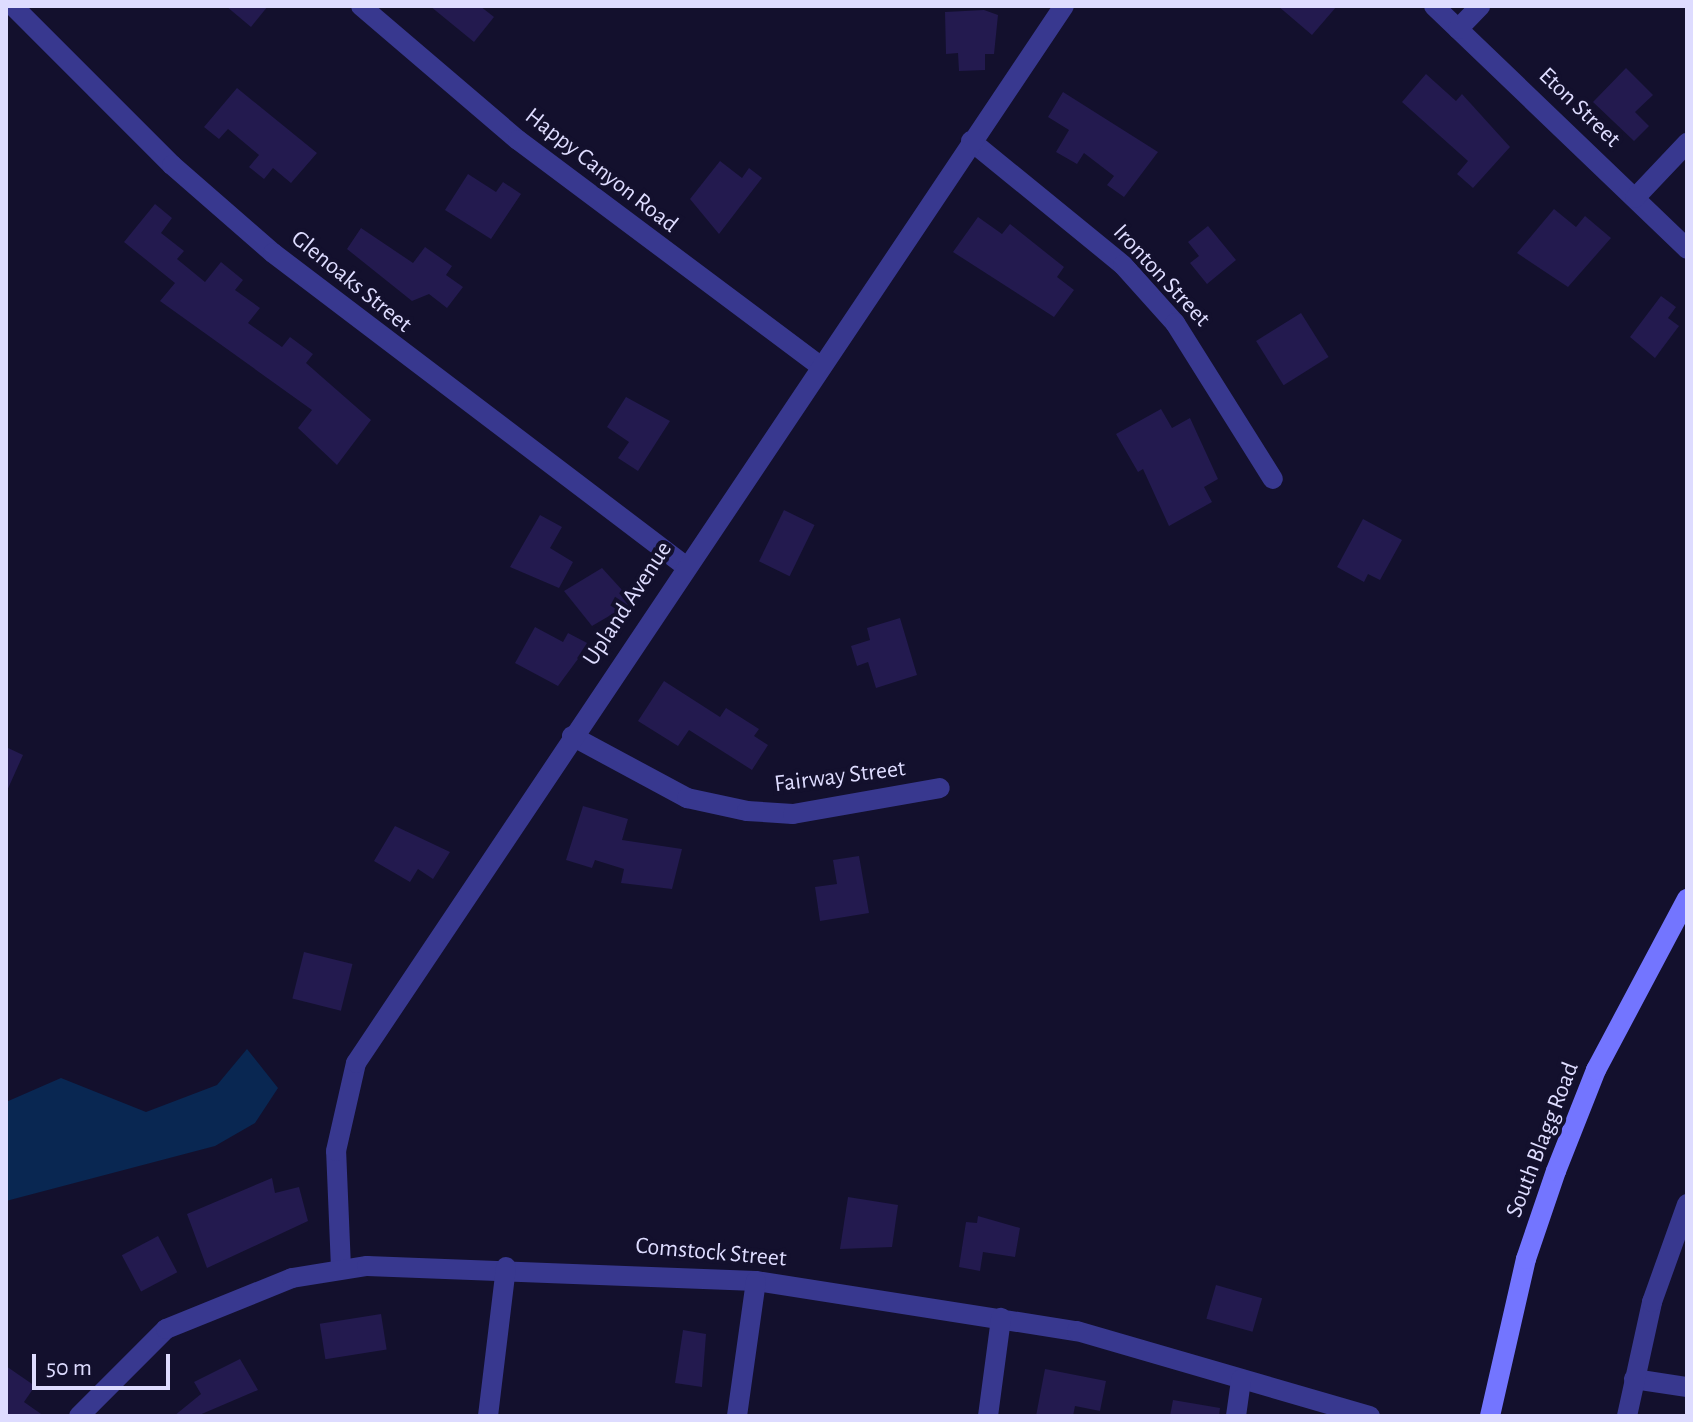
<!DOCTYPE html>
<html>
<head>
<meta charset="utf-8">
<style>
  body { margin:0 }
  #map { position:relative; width:1693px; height:1422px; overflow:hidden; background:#13102d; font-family:"Alegreya Sans",sans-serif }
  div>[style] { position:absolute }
  .water>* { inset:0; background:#092752 }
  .building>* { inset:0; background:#231a4f; transform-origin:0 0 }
  .minor>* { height:20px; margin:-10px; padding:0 10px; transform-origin:10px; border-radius:10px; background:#38388f }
  .secondary>* { height:20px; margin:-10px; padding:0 10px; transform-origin:10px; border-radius:10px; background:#7375ff }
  span { translate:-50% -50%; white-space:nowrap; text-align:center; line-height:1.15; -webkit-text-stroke:8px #13102d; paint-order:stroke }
  .street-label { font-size:24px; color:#dedcff }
  .frame { position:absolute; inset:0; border:8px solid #dedcff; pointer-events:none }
  .scale { position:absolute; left:32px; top:1354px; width:138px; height:36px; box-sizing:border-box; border:4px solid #dedcff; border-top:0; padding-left:10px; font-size:24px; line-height:28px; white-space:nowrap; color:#dedcff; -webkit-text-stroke:6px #13102d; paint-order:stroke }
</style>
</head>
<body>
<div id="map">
  <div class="water">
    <div style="clip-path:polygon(247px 1049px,278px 1088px,255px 1123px,215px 1146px,6px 1201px,6px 1102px,61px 1078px,146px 1112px,217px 1085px)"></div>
  </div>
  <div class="building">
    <div style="clip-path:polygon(226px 6px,268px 6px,251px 27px)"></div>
    <div style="clip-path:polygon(430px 6px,480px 6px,494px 17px,474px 42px)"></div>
    <div style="clip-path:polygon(1278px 6px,1337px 6px,1312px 35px)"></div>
    <div style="clip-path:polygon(984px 10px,998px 15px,994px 54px,985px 54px,985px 70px,959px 71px,958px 53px,946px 54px,945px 12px)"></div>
    <div style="clip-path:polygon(1626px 68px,1653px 95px,1635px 112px,1649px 126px,1634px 141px,1593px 102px)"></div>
    <div style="clip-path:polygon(1426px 74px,1456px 101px,1462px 94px,1510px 147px,1473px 188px,1457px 174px,1468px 161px,1402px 102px)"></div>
    <div style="clip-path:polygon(237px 88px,317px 153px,291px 183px,273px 168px,264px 179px,249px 167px,259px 155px,228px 129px,219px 139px,204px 127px)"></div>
    <div style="clip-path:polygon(1063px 92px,1158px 152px,1124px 197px,1107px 185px,1114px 176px,1084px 153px,1077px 164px,1056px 152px,1069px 130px,1048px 117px)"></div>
    <div style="clip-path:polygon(720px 161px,742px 178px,749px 168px,762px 178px,719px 234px,690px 199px)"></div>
    <div style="clip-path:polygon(468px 174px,496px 192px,503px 182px,521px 194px,491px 239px,445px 210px)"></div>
    <div style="clip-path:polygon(155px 204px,172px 218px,161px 233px,184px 251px,177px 259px,205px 282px,221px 262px,243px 280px,235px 290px,260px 308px,248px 323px,282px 347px,290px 337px,313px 354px,306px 363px,371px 420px,337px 465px,298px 428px,312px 410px,160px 301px,175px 283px,124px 242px)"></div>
    <div style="clip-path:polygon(1554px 209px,1576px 227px,1585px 216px,1611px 238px,1568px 287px,1517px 253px)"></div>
    <div style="clip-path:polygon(978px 217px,1002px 234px,1010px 224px,1064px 267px,1057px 277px,1074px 290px,1054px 317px,953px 252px)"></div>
    <div style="clip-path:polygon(1208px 226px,1236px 260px,1207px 284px,1190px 263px,1199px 256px,1188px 242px)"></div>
    <div style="clip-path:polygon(361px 228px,413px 263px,425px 247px,452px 266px,446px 275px,463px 287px,447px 308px,429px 294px,412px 301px,347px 249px)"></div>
    <div style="clip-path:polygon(1661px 296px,1676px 307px,1668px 318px,1679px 326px,1655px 358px,1630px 337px)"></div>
    <div style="left:1301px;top:313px;width:52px;height:53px;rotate:58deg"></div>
    <div style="clip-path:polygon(626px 397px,670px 421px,638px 471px,618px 458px,629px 442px,607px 427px)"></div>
    <div style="clip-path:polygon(1161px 409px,1172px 428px,1190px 418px,1218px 479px,1204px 487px,1212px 502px,1169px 526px,1143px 469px,1138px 472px,1116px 434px)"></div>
    <div style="left:784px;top:510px;width:34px;height:57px;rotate:26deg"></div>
    <div style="clip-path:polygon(540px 515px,562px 527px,550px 548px,573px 562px,559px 588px,510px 567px)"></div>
    <div style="clip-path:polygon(1363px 519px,1402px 540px,1380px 580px,1368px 574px,1364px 582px,1337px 567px)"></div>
    <div style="clip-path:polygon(602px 568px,633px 602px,592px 626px,564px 591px)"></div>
    <div style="clip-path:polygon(900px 618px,917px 675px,876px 688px,868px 662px,857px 666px,851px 646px,870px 640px,867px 628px)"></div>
    <div style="clip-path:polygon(535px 627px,563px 642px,568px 633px,589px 644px,558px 686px,515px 663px)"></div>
    <div style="clip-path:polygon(664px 681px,720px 717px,726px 708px,759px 729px,754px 736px,768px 745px,752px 770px,689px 730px,678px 746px,638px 721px)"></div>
    <div style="clip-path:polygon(6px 747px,23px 755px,6px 793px)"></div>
    <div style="clip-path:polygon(583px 806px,628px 819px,622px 840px,682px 849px,672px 889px,621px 883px,624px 869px,595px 860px,592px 868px,566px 860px)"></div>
    <div style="clip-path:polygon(395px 826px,450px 852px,433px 879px,418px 869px,410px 882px,374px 861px)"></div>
    <div style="clip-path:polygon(859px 856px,869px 913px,820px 921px,815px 887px,837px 884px,833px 860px)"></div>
    <div style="left:304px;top:952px;width:50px;height:48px;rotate:14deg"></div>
    <div style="clip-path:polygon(272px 1178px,275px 1193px,299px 1187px,308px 1221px,207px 1268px,187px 1214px)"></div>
    <div style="clip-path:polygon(848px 1197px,898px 1205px,892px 1247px,840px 1249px)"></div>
    <div style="clip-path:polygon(978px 1216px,1020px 1228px,1015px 1257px,983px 1252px,980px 1271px,959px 1267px,966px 1222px,977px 1223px)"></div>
    <div style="left:158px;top:1236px;width:41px;height:41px;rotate:62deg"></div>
    <div style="left:1216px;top:1285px;width:48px;height:35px;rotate:16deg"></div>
    <div style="left:381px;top:1314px;width:36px;height:62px;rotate:81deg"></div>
    <div style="clip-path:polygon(683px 1330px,706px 1334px,702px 1387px,675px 1383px)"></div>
    <div style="clip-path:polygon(240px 1359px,258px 1390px,197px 1416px,174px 1416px,201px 1394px,194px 1382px)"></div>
    <div style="clip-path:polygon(6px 1366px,35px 1386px,24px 1402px,44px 1416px,6px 1416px)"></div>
    <div style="clip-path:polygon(1045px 1369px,1106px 1381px,1100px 1411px,1075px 1406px,1073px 1416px,1036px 1416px)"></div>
    <div style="clip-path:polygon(1173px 1400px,1220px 1408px,1219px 1416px,1170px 1416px)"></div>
  </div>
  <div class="minor">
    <div style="left:13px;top:6px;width:225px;rotate:45deg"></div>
    <div style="left:172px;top:165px;width:134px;rotate:41.1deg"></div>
    <div style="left:273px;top:253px;width:516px;rotate:37.2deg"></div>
    <div style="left:361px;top:6px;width:206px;rotate:40.5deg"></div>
    <div style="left:518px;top:140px;width:376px;rotate:36.8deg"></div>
    <div style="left:1434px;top:6px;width:351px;rotate:43.8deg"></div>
    <div style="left:1458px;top:29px;width:32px;rotate:-46deg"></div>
    <div style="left:971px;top:141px;width:196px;rotate:39.2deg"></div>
    <div style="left:1123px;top:265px;width:78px;rotate:48.1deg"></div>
    <div style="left:1175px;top:323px;width:184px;rotate:57.9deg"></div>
    <div style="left:1635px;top:198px;width:76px;rotate:-46.6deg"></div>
    <div style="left:572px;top:736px;width:131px;rotate:28.3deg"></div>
    <div style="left:687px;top:798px;width:61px;rotate:12.2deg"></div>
    <div style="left:747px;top:811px;width:46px;rotate:3.7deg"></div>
    <div style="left:793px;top:814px;width:149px;rotate:-10deg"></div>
    <div style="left:341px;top:1268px;width:117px;rotate:-92.4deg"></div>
    <div style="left:336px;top:1151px;width:90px;rotate:-77.2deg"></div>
    <div style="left:356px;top:1063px;width:1272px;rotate:-56.19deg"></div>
    <div style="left:1634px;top:1379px;width:54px;rotate:8.6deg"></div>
    <div style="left:79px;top:1416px;width:123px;rotate:-45deg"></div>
    <div style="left:166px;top:1329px;width:136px;rotate:-22deg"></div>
    <div style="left:292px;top:1278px;width:76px;rotate:-9.1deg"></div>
    <div style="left:367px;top:1266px;width:389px;rotate:2.2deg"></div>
    <div style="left:756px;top:1281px;width:325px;rotate:8.9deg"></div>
    <div style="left:1077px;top:1331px;width:305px;rotate:16.2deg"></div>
    <div style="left:488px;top:1416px;width:150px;rotate:-83.1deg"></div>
    <div style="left:737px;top:1416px;width:136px;rotate:-82deg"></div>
    <div style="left:988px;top:1416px;width:99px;rotate:-82.4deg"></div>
    <div style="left:1236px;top:1416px;width:37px;rotate:-82deg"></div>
    <div style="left:1627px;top:1416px;width:117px;rotate:-77.6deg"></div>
    <div style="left:1652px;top:1302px;width:104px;rotate:-70.3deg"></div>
  </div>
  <div class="secondary">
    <div style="left:1490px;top:1416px;width:161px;rotate:-77.1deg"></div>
    <div style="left:1526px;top:1259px;width:93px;rotate:-71.2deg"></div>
    <div style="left:1556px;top:1171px;width:109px;rotate:-68.4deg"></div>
    <div style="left:1596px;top:1070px;width:194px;rotate:-62deg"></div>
  </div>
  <div class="street-label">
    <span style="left:1579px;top:108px;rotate:44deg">Eton Street</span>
    <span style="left:601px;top:171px;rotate:38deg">Happy Canyon Road</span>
    <span style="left:1161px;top:276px;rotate:47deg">Ironton Street</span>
    <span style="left:351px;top:282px;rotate:39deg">Glenoaks Street</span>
    <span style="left:628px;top:604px;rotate:-57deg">Upland Avenue</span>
    <span style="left:840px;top:777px;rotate:-7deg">Fairway Street</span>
    <span style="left:1543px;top:1140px;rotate:-69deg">South Blagg Road</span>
    <span style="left:711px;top:1253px;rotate:5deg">Comstock Street</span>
  </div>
  <div class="frame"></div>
  <div class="scale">50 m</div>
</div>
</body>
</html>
